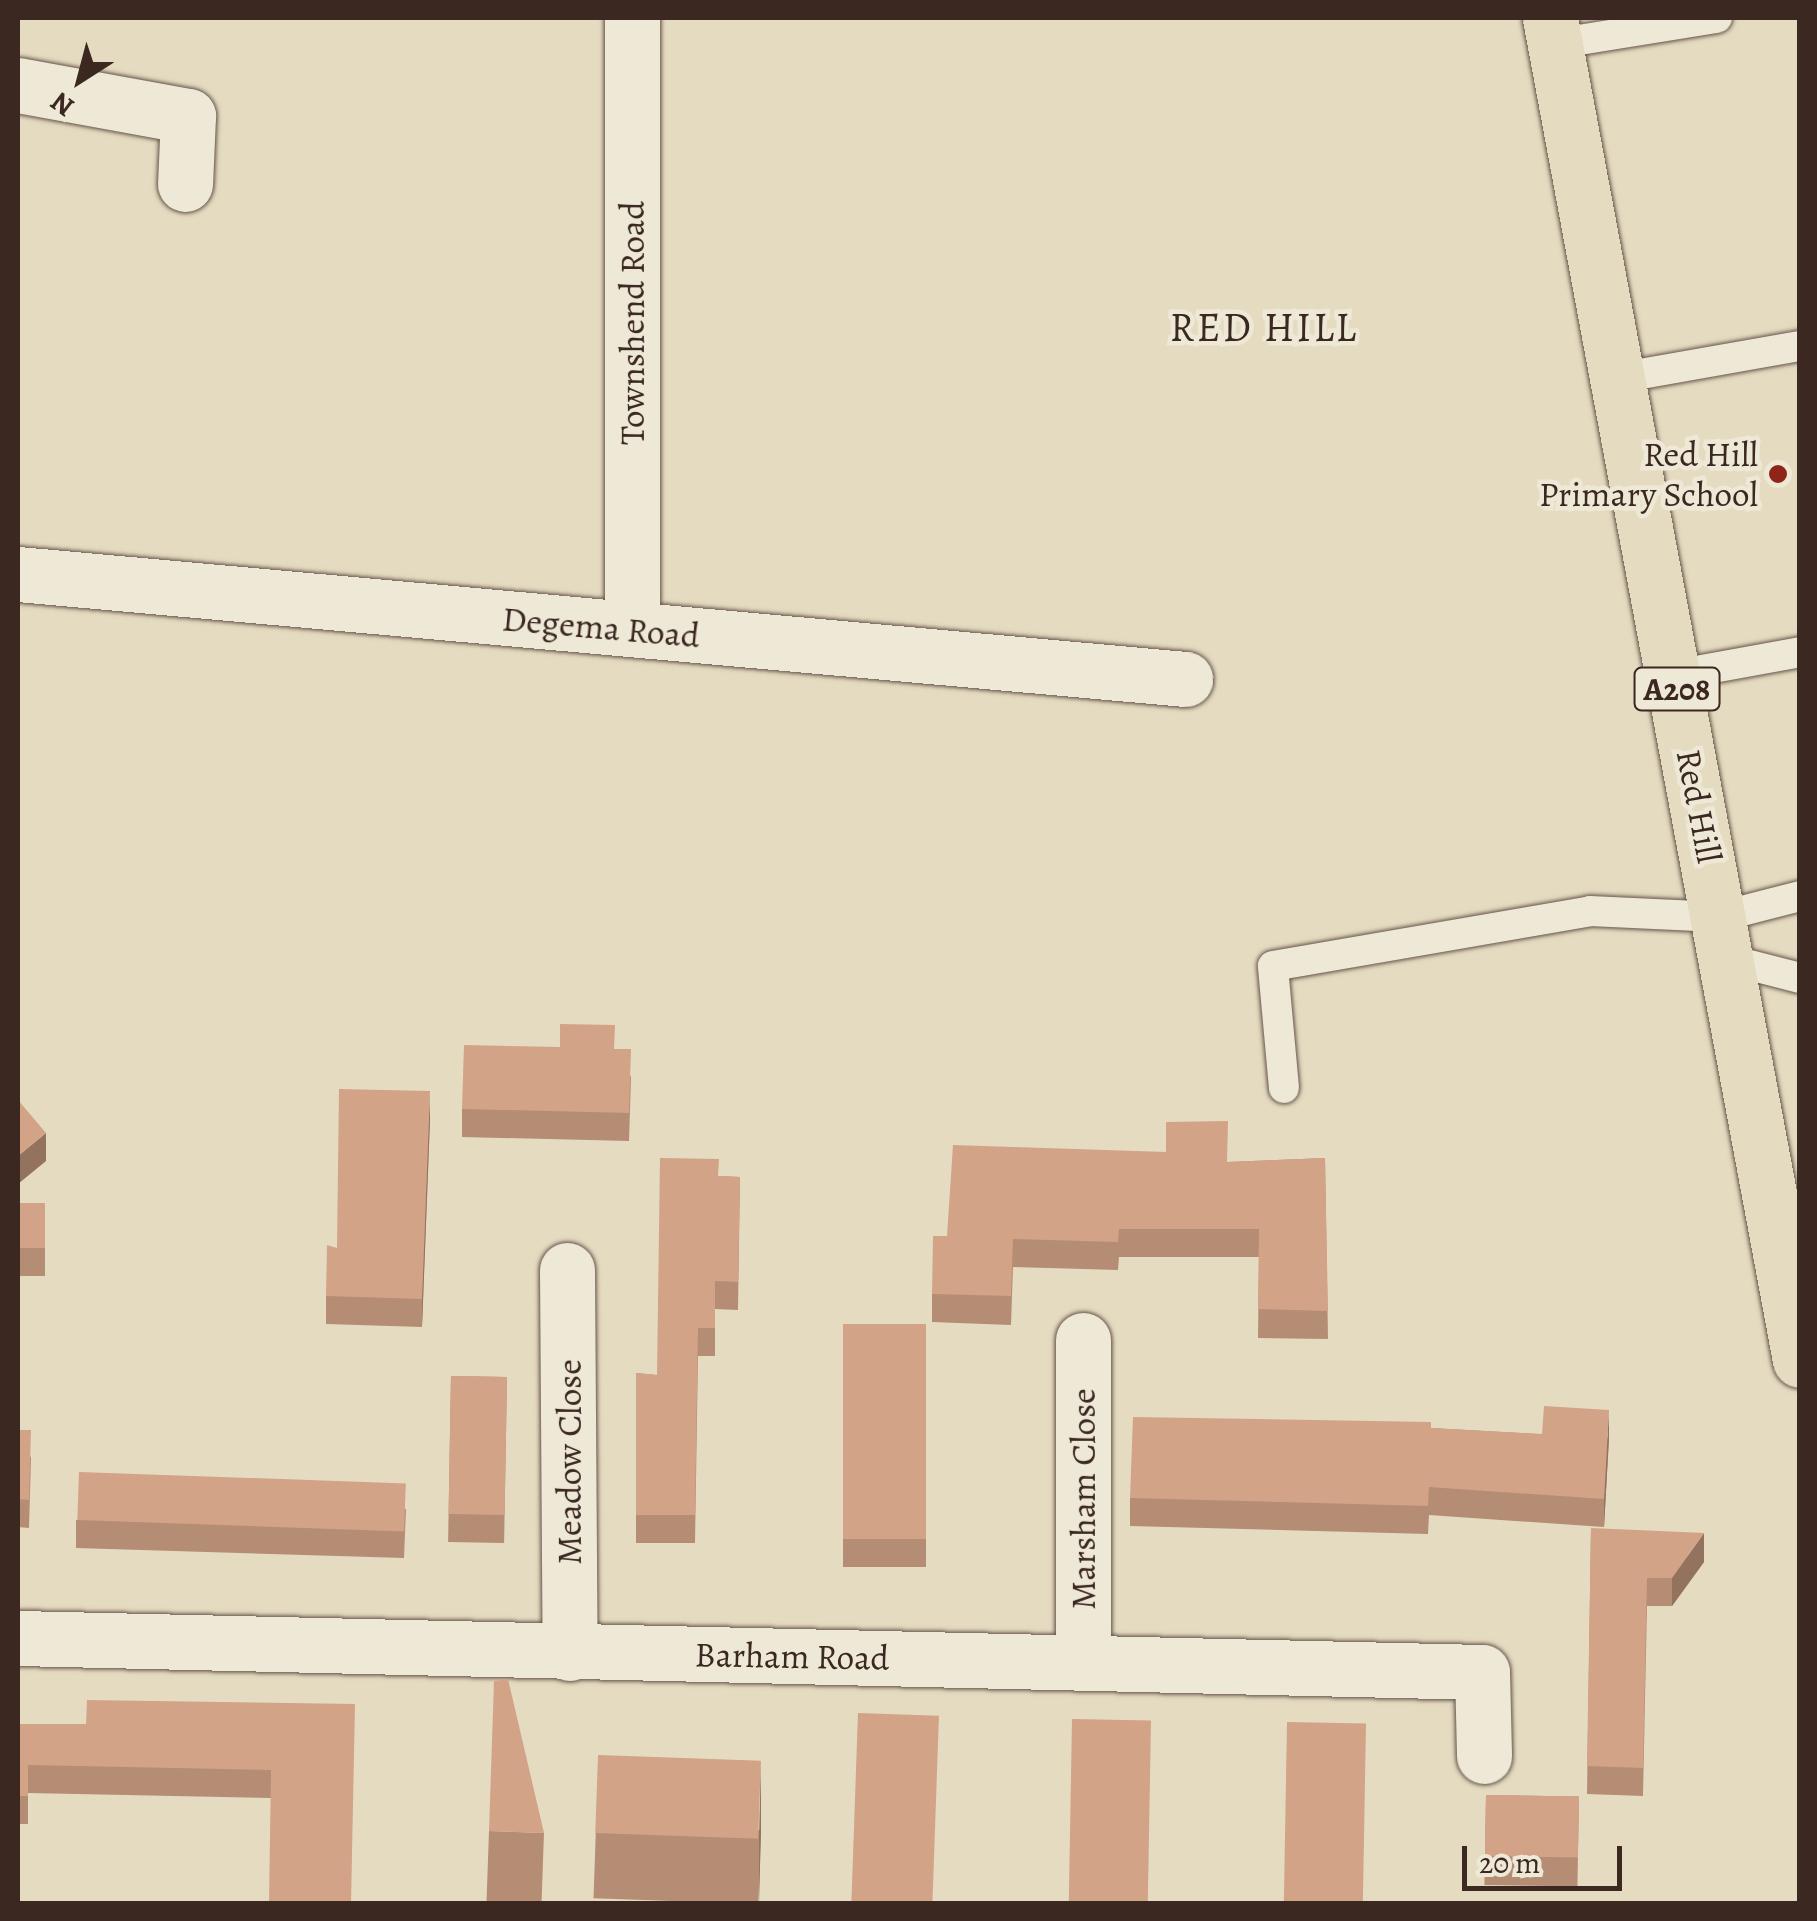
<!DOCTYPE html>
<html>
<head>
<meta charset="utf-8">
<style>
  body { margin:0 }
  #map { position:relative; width:1817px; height:1921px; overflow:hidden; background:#e5dbc1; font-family:Alegreya,serif }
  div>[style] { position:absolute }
  .roads { filter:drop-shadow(0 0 2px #665549) drop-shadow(0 0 2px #665549) }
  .service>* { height:30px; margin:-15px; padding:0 15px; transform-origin:15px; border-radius:15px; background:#eee8d7 }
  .minor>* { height:55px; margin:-27.5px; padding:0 27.5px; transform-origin:27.5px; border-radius:27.5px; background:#eee8d7 }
  .primary>* { height:55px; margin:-27.5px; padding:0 27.5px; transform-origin:27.5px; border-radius:27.5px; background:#e5dbc1 }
  .wall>* { inset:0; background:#b58c74; transform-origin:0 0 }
  .shaded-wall>* { inset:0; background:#93725e }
  .building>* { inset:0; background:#d2a387; transform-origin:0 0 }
  .dots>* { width:28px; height:28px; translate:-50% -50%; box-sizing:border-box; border:5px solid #eee8d7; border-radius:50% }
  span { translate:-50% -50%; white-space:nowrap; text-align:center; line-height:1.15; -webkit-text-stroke:9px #eee8d7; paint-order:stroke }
  .shield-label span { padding:2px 8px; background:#eee8d7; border:2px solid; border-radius:8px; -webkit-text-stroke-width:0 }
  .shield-label { font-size:32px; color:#3b2821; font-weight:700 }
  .street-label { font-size:35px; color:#3b2821 }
  .poi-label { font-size:35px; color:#3b2821 }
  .right { translate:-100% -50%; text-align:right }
  .quarter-label { font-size:40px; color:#3b2821; letter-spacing:2.5px }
  .frame { position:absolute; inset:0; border:20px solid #3b2821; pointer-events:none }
  .north { position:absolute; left:30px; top:30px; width:100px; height:100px; -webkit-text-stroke:8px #eee8d7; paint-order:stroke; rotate:216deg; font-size:28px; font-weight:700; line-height:40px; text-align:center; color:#3b2821 }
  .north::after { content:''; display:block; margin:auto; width:35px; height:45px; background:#3b2821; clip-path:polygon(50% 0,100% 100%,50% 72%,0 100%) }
  .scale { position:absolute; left:1462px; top:1846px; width:160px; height:45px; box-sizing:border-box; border:5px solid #3b2821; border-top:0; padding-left:12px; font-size:30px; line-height:35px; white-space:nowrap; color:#3b2821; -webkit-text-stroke:8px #eee8d7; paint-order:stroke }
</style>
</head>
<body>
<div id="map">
  <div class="roads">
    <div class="service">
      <div style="left:1554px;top:44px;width:165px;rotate:-9.1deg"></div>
      <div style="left:1618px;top:378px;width:185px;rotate:-10deg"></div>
      <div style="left:1674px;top:675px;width:128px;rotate:-10.3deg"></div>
      <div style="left:1726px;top:959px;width:76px;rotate:14.4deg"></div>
      <div style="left:1284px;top:1088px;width:122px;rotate:-95.2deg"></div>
      <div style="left:1273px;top:966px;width:322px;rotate:-9.8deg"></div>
      <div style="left:1590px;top:911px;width:129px;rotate:2.7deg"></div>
      <div style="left:1719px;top:917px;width:84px;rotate:-14.5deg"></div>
    </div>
    <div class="minor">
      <div style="left:632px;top:18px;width:611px;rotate:90deg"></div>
      <div style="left:18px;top:85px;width:173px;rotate:10.3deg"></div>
      <div style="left:188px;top:116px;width:68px;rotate:92.5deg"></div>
      <div style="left:18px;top:574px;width:1172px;rotate:5.14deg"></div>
      <div style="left:567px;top:1270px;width:383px;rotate:89.6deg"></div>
      <div style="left:18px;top:1638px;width:1464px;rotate:1.33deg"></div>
      <div style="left:1482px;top:1672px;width:84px;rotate:88.6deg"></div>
      <div style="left:1083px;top:1659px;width:319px;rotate:-90deg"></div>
    </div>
    <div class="primary">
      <div style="left:1550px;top:18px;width:1365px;rotate:79.45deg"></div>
    </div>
  </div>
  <div class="wall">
    <div style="clip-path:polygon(615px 1049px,631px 1077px,629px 1141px,462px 1137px,462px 1109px)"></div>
    <div style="clip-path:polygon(430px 1119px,422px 1327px,326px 1324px,326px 1296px,337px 1248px)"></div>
    <div style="clip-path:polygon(1325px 1158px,1328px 1339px,1258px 1338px,1259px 1257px,1119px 1257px,1118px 1270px,1013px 1267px,1011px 1325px,932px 1322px,932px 1294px,947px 1236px,1228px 1162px)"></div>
    <div style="clip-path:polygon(719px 1176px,740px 1177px,738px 1310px,715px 1309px,715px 1356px,698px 1356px,695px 1543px,636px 1543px,636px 1373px,657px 1375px)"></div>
    <div style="left:18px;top:1203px;width:27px;height:73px"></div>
    <div style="left:843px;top:1324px;width:83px;height:243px"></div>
    <div style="left:451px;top:1376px;width:56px;height:166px;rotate:1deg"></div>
    <div style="clip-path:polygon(1431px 1428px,1609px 1438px,1604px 1527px,1429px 1515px,1428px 1534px,1130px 1526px,1130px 1498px)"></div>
    <div style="clip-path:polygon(18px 1430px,31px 1458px,29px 1528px,18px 1527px)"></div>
    <div style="clip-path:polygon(406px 1509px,404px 1558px,76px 1548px,76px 1520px)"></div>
    <div style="clip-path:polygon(1591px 1528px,1704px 1562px,1672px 1606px,1647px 1606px,1643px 1796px,1587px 1794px)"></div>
    <div style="clip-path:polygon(355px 1704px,271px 1798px,28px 1793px,28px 1824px,18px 1824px,18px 1724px,86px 1724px)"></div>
    <div style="left:1486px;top:1795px;width:93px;height:90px;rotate:1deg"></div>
    <div style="left:761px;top:1830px;width:74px;height:165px;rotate:92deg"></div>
    <div style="left:489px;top:1831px;width:55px;height:70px;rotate:2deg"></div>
  </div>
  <div class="shaded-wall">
    <div style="clip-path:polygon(430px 1091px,430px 1119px,422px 1327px,422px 1299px)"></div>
    <div style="clip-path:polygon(46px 1133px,46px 1161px,18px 1184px,18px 1156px)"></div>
    <div style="clip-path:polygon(1609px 1410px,1609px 1438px,1604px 1527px,1604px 1499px)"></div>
    <div style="clip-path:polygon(1704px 1533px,1704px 1562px,1672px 1606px,1672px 1578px)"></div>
    <div style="clip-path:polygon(761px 1760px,761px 1830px,759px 1904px,759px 1839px)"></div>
  </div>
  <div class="building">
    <div style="clip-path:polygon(560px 1024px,615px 1025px,614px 1049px,631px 1049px,629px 1113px,462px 1109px,464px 1045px,560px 1047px)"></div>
    <div style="clip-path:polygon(339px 1089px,430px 1091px,422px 1299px,326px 1296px,327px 1245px,337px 1248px)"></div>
    <div style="clip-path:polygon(18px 1100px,46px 1133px,18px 1156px)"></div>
    <div style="clip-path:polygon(1228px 1121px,1227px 1162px,1325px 1158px,1328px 1311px,1258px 1309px,1259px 1229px,1119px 1229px,1118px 1242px,1013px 1239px,1011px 1296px,932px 1294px,933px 1236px,947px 1236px,953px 1145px,1166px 1152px,1166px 1122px)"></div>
    <div style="clip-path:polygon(660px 1158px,719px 1159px,718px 1176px,740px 1177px,738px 1282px,715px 1281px,715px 1328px,698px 1328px,695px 1515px,636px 1515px,636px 1373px,657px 1375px)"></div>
    <div style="left:18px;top:1203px;width:27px;height:45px"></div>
    <div style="left:843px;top:1324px;width:83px;height:215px"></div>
    <div style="left:451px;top:1376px;width:56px;height:138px;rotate:1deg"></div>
    <div style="clip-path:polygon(1544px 1406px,1609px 1410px,1604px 1499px,1429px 1487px,1428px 1506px,1130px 1498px,1133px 1417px,1431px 1422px,1431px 1428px,1542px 1434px)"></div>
    <div style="clip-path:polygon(18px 1430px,31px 1430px,29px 1500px,18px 1499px)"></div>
    <div style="left:79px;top:1472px;width:327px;height:48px;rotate:2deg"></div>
    <div style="clip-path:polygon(1591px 1528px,1704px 1533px,1672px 1578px,1647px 1578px,1643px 1768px,1587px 1766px)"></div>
    <div style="clip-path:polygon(508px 1679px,544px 1833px,489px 1831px,494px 1681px)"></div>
    <div style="clip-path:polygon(87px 1700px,355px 1704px,351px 1904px,269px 1904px,271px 1770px,28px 1765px,28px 1796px,18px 1796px,18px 1724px,86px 1724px)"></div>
    <div style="left:858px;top:1713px;width:81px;height:191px;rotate:2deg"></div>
    <div style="left:1072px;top:1719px;width:79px;height:185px;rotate:1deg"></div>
    <div style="left:1287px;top:1722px;width:79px;height:182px;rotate:1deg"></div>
    <div style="left:598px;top:1755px;width:163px;height:78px;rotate:2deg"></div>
    <div style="left:1486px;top:1795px;width:93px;height:61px;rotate:1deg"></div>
  </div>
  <div class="dots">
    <div style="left:1778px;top:474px;background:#8f2418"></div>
  </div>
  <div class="shield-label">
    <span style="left:1677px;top:689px">A208</span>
  </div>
  <div class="street-label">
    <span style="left:632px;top:323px;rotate:-90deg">Townshend Road</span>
    <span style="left:601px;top:627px;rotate:5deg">Degema Road</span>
    <span style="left:1699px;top:806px;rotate:79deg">Red Hill</span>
    <span style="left:569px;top:1462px;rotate:-90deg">Meadow Close</span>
    <span style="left:1083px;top:1499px;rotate:-90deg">Marsham Close</span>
    <span style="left:792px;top:1656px;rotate:1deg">Barham Road</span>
  </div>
  <div class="poi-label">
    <span class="right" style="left:1758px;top:474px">Red Hill<br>Primary School</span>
  </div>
  <div class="quarter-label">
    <span style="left:1264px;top:328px">RED HILL</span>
  </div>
  <div class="frame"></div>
  <div class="north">N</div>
  <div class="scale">20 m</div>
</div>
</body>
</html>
